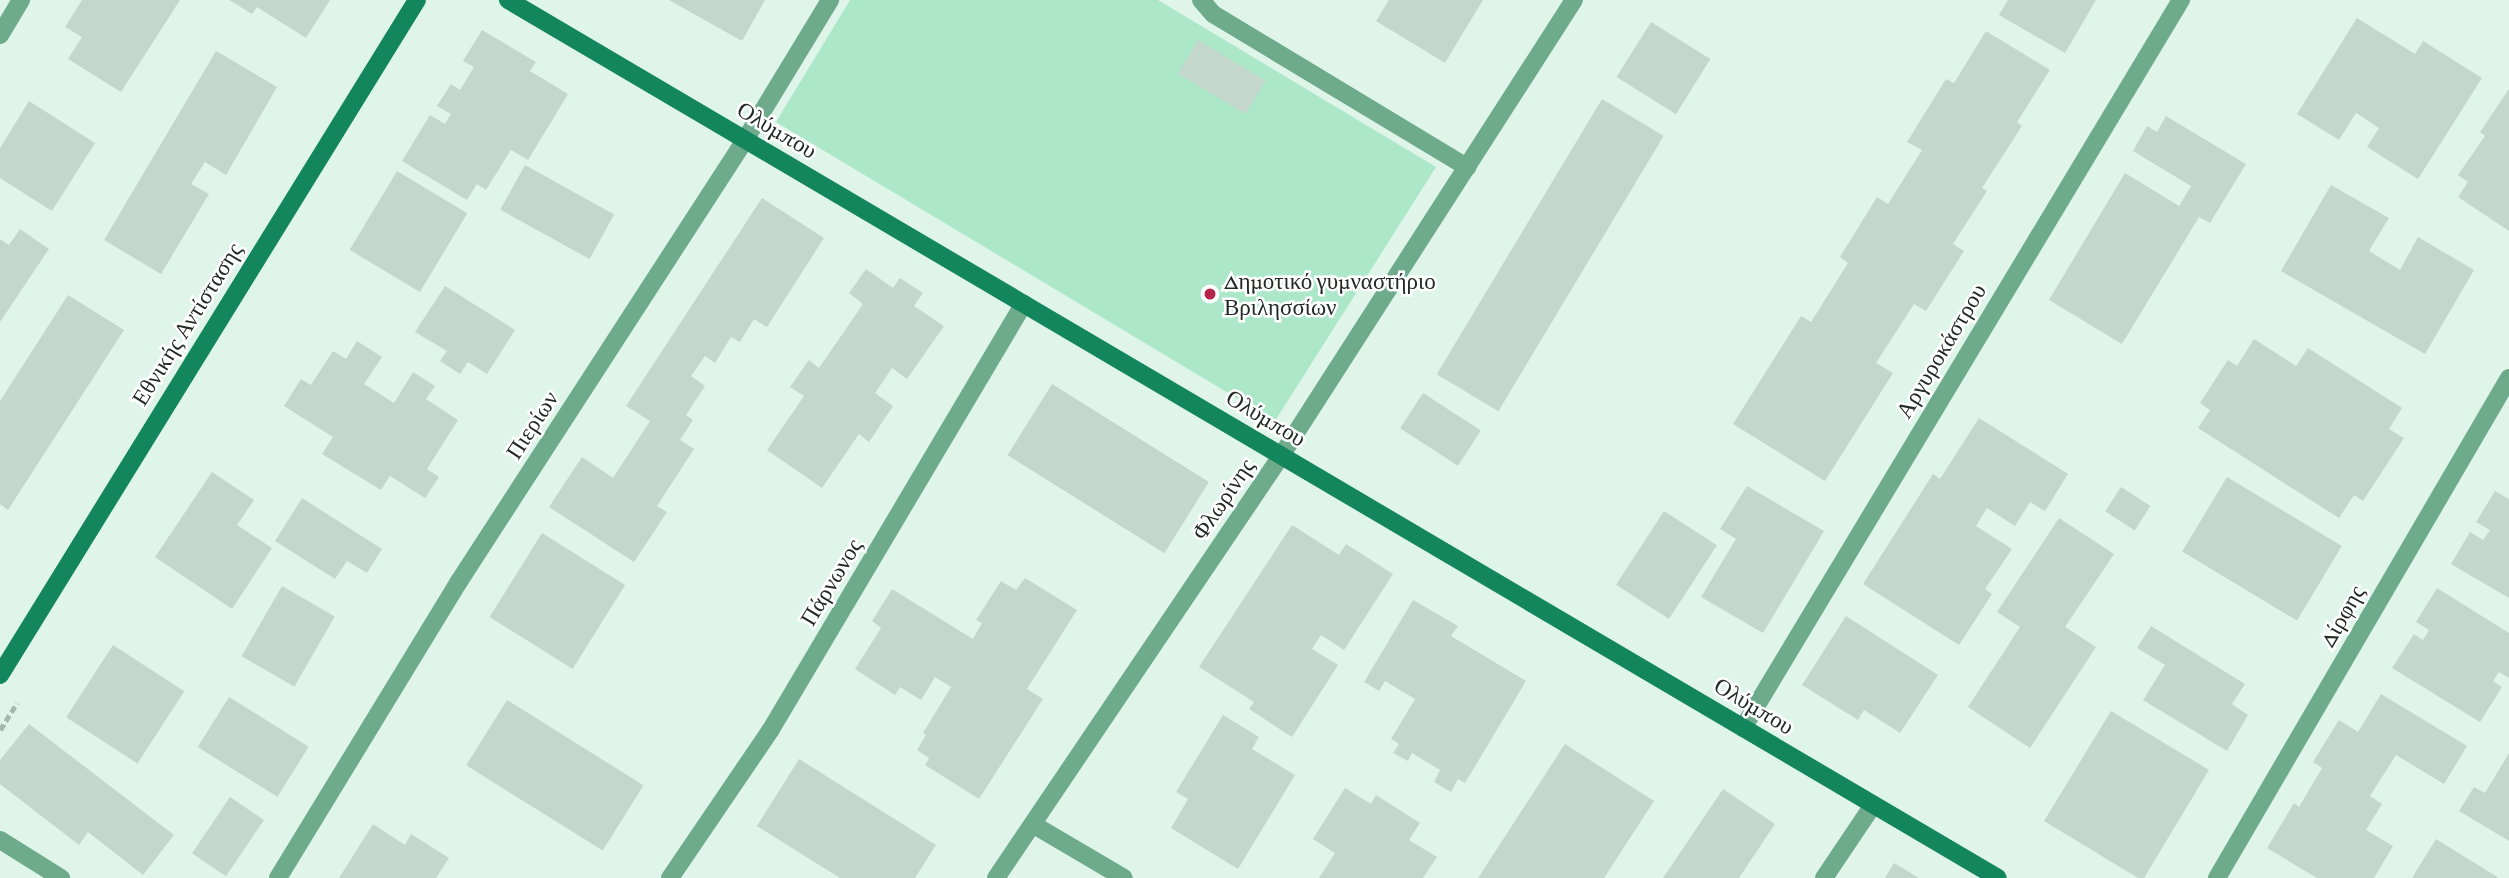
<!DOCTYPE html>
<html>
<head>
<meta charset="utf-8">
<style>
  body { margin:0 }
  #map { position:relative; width:2509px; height:878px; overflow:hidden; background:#e0f5ea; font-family:"Crimson Pro",serif }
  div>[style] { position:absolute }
  .green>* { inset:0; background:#abe7c8 }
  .building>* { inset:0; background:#c3d7cc; transform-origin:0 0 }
  .path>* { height:4.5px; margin-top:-2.25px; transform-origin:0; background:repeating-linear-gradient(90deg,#a6b7af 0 7px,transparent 0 10.5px) }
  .street>* { height:18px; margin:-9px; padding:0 9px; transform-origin:9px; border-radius:9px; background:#6eaa8c }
  .secondary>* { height:18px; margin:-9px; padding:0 9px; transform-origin:9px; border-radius:9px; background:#13865d }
  .dots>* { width:19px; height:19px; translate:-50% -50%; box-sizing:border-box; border:4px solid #fff; border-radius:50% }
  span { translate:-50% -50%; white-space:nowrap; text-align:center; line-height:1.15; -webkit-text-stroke:5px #fff; paint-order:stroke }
  .street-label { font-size:23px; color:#222a26 }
  .poi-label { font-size:23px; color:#222a26 }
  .left { translate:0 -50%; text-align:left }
</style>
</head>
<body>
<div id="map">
  <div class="green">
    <div style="clip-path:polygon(850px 0,1158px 0,1436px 167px,1275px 421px,776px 122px)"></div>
  </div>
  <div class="building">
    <div style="clip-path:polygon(82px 0,180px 0,121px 92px,68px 59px,82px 37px,65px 27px)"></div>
    <div style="clip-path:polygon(229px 0,330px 0,306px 38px,257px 7px,252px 14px)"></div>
    <div style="clip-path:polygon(669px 0,765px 0,742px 41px)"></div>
    <div style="clip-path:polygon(1389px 0,1483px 0,1445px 63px,1376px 21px)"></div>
    <div style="clip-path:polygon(2008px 0,2096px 0,2065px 53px,1999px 15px)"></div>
    <div style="clip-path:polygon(2357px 18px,2415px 54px,2423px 41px,2482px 78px,2418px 179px,2367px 147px,2379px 128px,2356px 113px,2339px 140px,2297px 114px)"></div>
    <div style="left:1651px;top:22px;width:70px;height:65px;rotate:32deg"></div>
    <div style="clip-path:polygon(482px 30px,536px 62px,530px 71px,568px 94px,528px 160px,511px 150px,486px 190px,477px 184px,467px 200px,402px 161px,430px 115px,445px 124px,451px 114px,437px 106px,451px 84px,460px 90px,474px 67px,463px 61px)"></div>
    <div style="clip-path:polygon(1986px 31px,2050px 70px,2017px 122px,2022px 126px,1982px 188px,1987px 191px,1953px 244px,1964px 251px,1926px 311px,1914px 304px,1876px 363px,1893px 373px,1825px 481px,1733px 424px,1801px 316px,1811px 322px,1848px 263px,1840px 257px,1877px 197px,1888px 204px,1922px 150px,1907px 142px,1946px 79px,1954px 83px)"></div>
    <div style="left:1198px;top:40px;width:79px;height:39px;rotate:31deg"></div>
    <div style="clip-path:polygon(216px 51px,277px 87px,226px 175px,205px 162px,191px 184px,209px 194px,161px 274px,104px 240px)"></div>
    <div style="clip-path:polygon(2509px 89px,2509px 231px,2458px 197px,2468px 182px,2458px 175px,2485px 136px,2480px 132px)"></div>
    <div style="left:1602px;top:99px;width:72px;height:321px;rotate:31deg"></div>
    <div style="clip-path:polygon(29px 101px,95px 143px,52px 211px,0 178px,0 148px)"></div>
    <div style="clip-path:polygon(2166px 116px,2246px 164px,2210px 223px,2199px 217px,2122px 344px,2049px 300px,2125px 173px,2179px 206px,2191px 186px,2133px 151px,2147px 126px,2157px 132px)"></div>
    <div style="left:525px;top:165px;width:102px;height:51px;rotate:29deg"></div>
    <div style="left:397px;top:171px;width:82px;height:92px;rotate:31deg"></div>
    <div style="clip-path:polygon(2331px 185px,2389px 218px,2369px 251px,2400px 270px,2418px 237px,2474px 270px,2425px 354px,2281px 271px)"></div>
    <div style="clip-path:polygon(762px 198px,824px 238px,767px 327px,754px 319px,740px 342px,731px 337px,715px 363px,705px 356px,691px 376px,705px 386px,686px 415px,693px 420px,680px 440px,694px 449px,657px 506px,667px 512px,634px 562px,549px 507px,582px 457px,613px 478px,650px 421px,626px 406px)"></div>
    <div style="clip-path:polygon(20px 229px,49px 249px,0 322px,0 239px,9px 245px)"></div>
    <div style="clip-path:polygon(866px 269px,893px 288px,900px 278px,923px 293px,914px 306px,944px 326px,907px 379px,892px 368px,875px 393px,893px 406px,869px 442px,859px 434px,822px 488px,767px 450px,804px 396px,790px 387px,809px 360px,819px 368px,863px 304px,849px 293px)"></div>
    <div style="clip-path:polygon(445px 286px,515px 330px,487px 374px,468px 362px,460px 374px,440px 361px,447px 351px,415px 332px)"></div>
    <div style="clip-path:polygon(68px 295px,124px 330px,8px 510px,0 504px,0 401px)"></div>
    <div style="clip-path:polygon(2254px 339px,2296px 366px,2308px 348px,2402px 408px,2389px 429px,2404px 438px,2363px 501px,2354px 495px,2339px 518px,2198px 428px,2210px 410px,2200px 403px,2228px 360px,2237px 366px)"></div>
    <div style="clip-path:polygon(357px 341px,382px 357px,364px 384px,394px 403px,413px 372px,435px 386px,426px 399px,458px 420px,427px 469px,439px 477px,425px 498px,390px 476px,381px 490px,322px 454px,333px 437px,284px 406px,301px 379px,311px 385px,333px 351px,346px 359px)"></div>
    <div style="left:1052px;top:384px;width:185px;height:84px;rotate:32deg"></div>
    <div style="left:1423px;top:393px;width:69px;height:42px;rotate:33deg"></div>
    <div style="clip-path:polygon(1979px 418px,2068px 474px,2045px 511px,2030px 502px,2015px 526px,1987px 508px,1976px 526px,2012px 549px,1985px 589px,1992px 594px,1959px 645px,1863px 584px,1933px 474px,1940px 479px)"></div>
    <div style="clip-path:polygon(212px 472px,254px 500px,237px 525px,272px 548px,232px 609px,155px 557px)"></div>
    <div style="left:2227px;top:477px;width:134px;height:87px;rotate:31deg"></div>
    <div style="clip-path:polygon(1747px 486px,1824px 531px,1763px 633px,1701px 597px,1736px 539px,1720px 529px)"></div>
    <div style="left:2121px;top:487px;width:35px;height:29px;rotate:33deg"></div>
    <div style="clip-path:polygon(2495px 491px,2509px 499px,2509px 598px,2451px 564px,2470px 532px,2483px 540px,2490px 530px,2476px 522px)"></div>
    <div style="clip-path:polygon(302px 498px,382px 549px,367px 573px,347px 561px,335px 579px,275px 541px)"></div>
    <div style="left:1664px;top:511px;width:63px;height:88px;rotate:33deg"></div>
    <div style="clip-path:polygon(2059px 518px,2114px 554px,2065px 627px,2096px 647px,2030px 748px,1968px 707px,2020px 627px,1997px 612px)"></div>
    <div style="clip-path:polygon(1292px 525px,1339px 555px,1346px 544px,1393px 574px,1344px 650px,1321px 635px,1312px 649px,1338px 665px,1292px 737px,1249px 709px,1254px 702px,1199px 667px)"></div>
    <div style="left:542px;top:533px;width:98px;height:99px;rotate:32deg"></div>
    <div style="clip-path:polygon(1025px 578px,1077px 610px,1027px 689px,1043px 699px,979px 799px,925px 765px,929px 758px,917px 750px,926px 735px,923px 733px,951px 687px,935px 677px,921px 700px,900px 687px,895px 695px,855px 669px,881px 628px,872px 621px,892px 589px,973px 639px,982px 623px,976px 620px,1001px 581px,1016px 590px)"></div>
    <div style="left:282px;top:586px;width:61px;height:81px;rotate:30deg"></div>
    <div style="clip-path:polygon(2437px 588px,2509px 633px,2509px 678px,2499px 672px,2493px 681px,2502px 687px,2480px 722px,2392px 668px,2414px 634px,2423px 640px,2429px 630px,2416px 622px)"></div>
    <div style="clip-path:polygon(1413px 600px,1458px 626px,1451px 636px,1526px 681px,1465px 783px,1458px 779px,1451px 792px,1434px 782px,1440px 770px,1412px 753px,1408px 761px,1393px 753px,1399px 744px,1391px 739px,1415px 699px,1385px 681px,1379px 691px,1364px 682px)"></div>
    <div style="clip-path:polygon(1846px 616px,1938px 675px,1900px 733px,1864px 710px,1858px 720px,1802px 685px)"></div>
    <div style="clip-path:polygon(2151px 626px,2245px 684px,2232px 704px,2248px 715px,2227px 751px,2143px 700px,2165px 665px,2137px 648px)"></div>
    <div style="left:113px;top:645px;width:85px;height:86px;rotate:33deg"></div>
    <div style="clip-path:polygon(2381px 694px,2467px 746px,2444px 784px,2396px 755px,2370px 796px,2382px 804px,2366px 830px,2393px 846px,2374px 878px,2317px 878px,2267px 848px,2294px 803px,2299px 807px,2322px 768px,2313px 762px,2339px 720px,2358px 732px)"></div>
    <div style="left:229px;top:697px;width:94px;height:59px;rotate:32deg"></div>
    <div style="left:507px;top:700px;width:161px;height:77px;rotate:32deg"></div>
    <div style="clip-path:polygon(2111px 711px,2209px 770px,2144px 878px,2138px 878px,2044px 821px)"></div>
    <div style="clip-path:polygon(1223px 715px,1259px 737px,1252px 749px,1295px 775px,1238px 869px,1171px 828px,1188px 799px,1176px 792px)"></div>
    <div style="clip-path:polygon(29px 724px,174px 835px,143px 875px,88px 832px,79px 845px,0 784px,0 760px)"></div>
    <div style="clip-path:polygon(1565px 744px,1654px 801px,1604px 878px,1478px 878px)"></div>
    <div style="clip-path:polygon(2509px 753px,2509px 841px,2459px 811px,2474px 787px,2485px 793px)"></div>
    <div style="clip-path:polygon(799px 759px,936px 845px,915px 878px,840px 878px,757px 826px)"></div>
    <div style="clip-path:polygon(1345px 788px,1371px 804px,1376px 795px,1420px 823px,1409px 840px,1437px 857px,1423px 878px,1319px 878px,1335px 853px,1313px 839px)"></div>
    <div style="clip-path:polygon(1723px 789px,1775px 824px,1739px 878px,1663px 878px)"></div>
    <div style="left:230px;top:797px;width:41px;height:68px;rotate:34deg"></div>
    <div style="clip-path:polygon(373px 824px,405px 845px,411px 834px,449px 858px,436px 878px,339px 878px)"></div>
    <div style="clip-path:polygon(2436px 839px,2499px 878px,2412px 878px)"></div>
    <div style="clip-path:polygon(1894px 863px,1919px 878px,1885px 878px)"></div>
  </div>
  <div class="path">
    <div style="left:0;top:730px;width:32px;rotate:-58deg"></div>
  </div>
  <div class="street">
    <div style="left:1201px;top:0;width:18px;rotate:49deg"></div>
    <div style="left:1213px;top:14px;width:297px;rotate:31.1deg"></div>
    <div style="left:0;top:35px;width:41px;rotate:-59deg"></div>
    <div style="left:1743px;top:728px;width:850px;rotate:-58.97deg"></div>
    <div style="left:1034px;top:825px;width:104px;rotate:30.5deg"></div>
    <div style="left:0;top:840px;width:72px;rotate:31.9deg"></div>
    <div style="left:278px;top:878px;width:346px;rotate:-58.6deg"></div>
    <div style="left:458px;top:583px;width:528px;rotate:-57.06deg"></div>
    <div style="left:745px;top:140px;width:164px;rotate:-58.7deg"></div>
    <div style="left:670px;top:878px;width:178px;rotate:-55.8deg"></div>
    <div style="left:770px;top:731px;width:497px;rotate:-59.3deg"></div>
    <div style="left:996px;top:878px;width:509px;rotate:-55.97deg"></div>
    <div style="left:1281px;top:456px;width:542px;rotate:-57.28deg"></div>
    <div style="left:1824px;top:878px;width:88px;rotate:-56.1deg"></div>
    <div style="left:2217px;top:878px;width:579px;rotate:-59.72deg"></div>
  </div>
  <div class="secondary">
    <div style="left:508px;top:0;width:1729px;rotate:30.51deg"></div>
    <div style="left:0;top:675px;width:793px;rotate:-58.29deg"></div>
  </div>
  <div class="dots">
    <div style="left:1210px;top:294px;background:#b5244a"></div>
  </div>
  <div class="street-label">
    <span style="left:777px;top:130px;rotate:31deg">Ολύμπου</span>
    <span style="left:187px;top:324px;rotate:-58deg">Εθνικής Αντίστασης</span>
    <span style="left:1941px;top:351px;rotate:-59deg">Αργυροκάστρου</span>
    <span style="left:1266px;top:418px;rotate:31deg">Ολύμπου</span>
    <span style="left:532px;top:425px;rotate:-57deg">Πιερίων</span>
    <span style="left:1223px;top:499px;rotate:-56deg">Φλωρίνης</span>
    <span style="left:831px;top:582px;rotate:-59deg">Πάρνωνος</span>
    <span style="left:2342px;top:616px;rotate:-60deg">Δίρφης</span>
    <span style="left:1754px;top:706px;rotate:31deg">Ολύμπου</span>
  </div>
  <div class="poi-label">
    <span class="left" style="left:1224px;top:294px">Δημοτικό γυμναστήριο<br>Βριλησσίων</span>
  </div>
</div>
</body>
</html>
